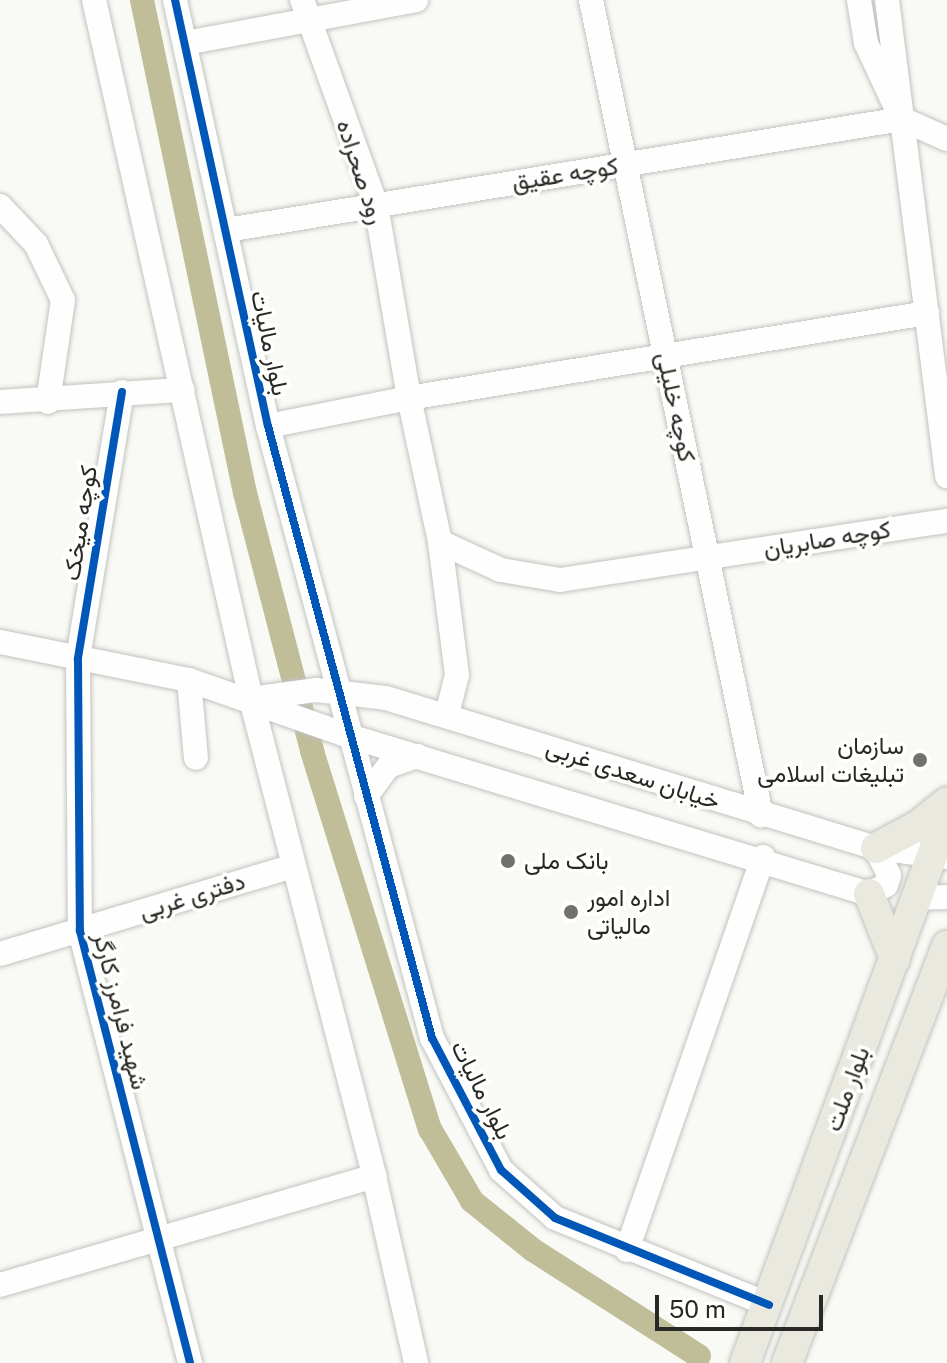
<!DOCTYPE html>
<html>
<head>
<meta charset="utf-8">
<style>
  body { margin:0 }
  #map { position:relative; width:947px; height:1363px; overflow:hidden; background:#f9f9f5; font-family:"Public Sans",Vazirmatn,sans-serif }
  div>[style] { position:absolute }
  .canal>* { height:24px; margin:-12px; padding:0 12px; transform-origin:12px; border-radius:12px; background:#c0bd99 }
  .roads { filter:drop-shadow(0 0 2px #c2c2bf) drop-shadow(0 0 2px #c2c2bf) }
  .minor>* { height:24px; margin:-12px; padding:0 12px; transform-origin:12px; border-radius:12px; background:#fefefe }
  .major>* { height:30px; margin:-15px; padding:0 15px; transform-origin:15px; border-radius:15px; background:#eae9e0 }
  .cycleway>* { height:8px; margin:-4px; padding:0 4px; transform-origin:4px; border-radius:4px; background:#0057b8 }
  .dots>* { width:22px; height:22px; translate:-50% -50%; box-sizing:border-box; border:4px solid #fffffe; border-radius:50% }
  span { translate:-50% -50%; white-space:nowrap; text-align:center; line-height:1.15; -webkit-text-stroke:7px #fffffe; paint-order:stroke }
  .street-label { font-size:24px; color:#292826 }
  .poi-label { font-size:24px; color:#292826 }
  .right { translate:-100% -50%; text-align:right }
  .left { translate:0 -50%; text-align:left }
  .scale { position:absolute; left:655px; top:1295px; width:168px; height:36px; box-sizing:border-box; border:4px solid #292826; border-top:0; padding-left:10px; font-size:24px; line-height:28px; white-space:nowrap; color:#292826; -webkit-text-stroke:6px #fffffe; paint-order:stroke }
</style>
</head>
<body>
<div id="map">
  <div class="canal">
    <div style="left:142px;top:0;width:504px;rotate:78.2deg"></div>
    <div style="left:245px;top:493px;width:267px;rotate:75.4deg"></div>
    <div style="left:312px;top:751px;width:396px;rotate:72.7deg"></div>
    <div style="left:430px;top:1129px;width:83px;rotate:59.7deg"></div>
    <div style="left:472px;top:1201px;width:78px;rotate:38.8deg"></div>
    <div style="left:533px;top:1250px;width:197px;rotate:32.6deg"></div>
  </div>
  <div class="roads">
    <div class="minor">
      <div style="left:94px;top:0;width:716px;rotate:77.34deg"></div>
      <div style="left:251px;top:699px;width:493px;rotate:75.5deg"></div>
      <div style="left:374px;top:1176px;width:192px;rotate:77.3deg"></div>
      <div style="left:175px;top:0;width:436px;rotate:77.7deg"></div>
      <div style="left:268px;top:426px;width:634px;rotate:75deg"></div>
      <div style="left:432px;top:1038px;width:149px;rotate:62.4deg"></div>
      <div style="left:501px;top:1170px;width:72px;rotate:41.6deg"></div>
      <div style="left:555px;top:1218px;width:231px;rotate:22.1deg"></div>
      <div style="left:591px;top:0;width:833px;rotate:78.22deg"></div>
      <div style="left:859px;top:0;width:44px;rotate:80.8deg"></div>
      <div style="left:866px;top:43px;width:66px;rotate:65deg"></div>
      <div style="left:887px;top:0;width:480px;rotate:82.8deg"></div>
      <div style="left:185px;top:43px;width:235px;rotate:-10.5deg"></div>
      <div style="left:902px;top:119px;width:49px;rotate:24deg"></div>
      <div style="left:0;top:206px;width:52px;rotate:46.5deg"></div>
      <div style="left:36px;top:244px;width:62px;rotate:64.3deg"></div>
      <div style="left:63px;top:300px;width:103px;rotate:98.4deg"></div>
      <div style="left:227px;top:230px;width:684px;rotate:-9.34deg"></div>
      <div style="left:122px;top:392px;width:271px;rotate:99.4deg"></div>
      <div style="left:78px;top:659px;width:272px;rotate:89.6deg"></div>
      <div style="left:80px;top:931px;width:446px;rotate:75.7deg"></div>
      <div style="left:0;top:402px;width:183px;rotate:-3.8deg"></div>
      <div style="left:268px;top:426px;width:144px;rotate:-11.2deg"></div>
      <div style="left:409px;top:398px;width:196px;rotate:-99.7deg"></div>
      <div style="left:376px;top:205px;width:218px;rotate:-109.8deg"></div>
      <div style="left:440px;top:542px;width:67px;rotate:24.7deg"></div>
      <div style="left:501px;top:570px;width:60px;rotate:9.6deg"></div>
      <div style="left:560px;top:580px;width:391px;rotate:-8.7deg"></div>
      <div style="left:0;top:642px;width:193px;rotate:11.4deg"></div>
      <div style="left:189px;top:680px;width:170px;rotate:19.3deg"></div>
      <div style="left:349px;top:736px;width:543px;rotate:16.9deg"></div>
      <div style="left:869px;top:894px;width:19px;rotate:-28deg"></div>
      <div style="left:886px;top:885px;width:10px;rotate:-73deg"></div>
      <div style="left:889px;top:875px;width:30px;rotate:-116deg"></div>
      <div style="left:189px;top:680px;width:78px;rotate:84.9deg"></div>
      <div style="left:251px;top:699px;width:66px;rotate:-7.9deg"></div>
      <div style="left:316px;top:690px;width:70px;rotate:6.5deg"></div>
      <div style="left:386px;top:698px;width:512px;rotate:17.02deg"></div>
      <div style="left:876px;top:848px;width:72px;rotate:7.2deg"></div>
      <div style="left:447px;top:714px;width:40px;rotate:-75.6deg"></div>
      <div style="left:457px;top:675px;width:134px;rotate:-97.3deg"></div>
      <div style="left:440px;top:542px;width:147px;rotate:-102.1deg"></div>
      <div style="left:409px;top:398px;width:525px;rotate:-9.32deg"></div>
      <div style="left:366px;top:796px;width:38px;rotate:-53deg"></div>
      <div style="left:389px;top:766px;width:30px;rotate:-20deg"></div>
      <div style="left:915px;top:898px;width:32px;rotate:-2deg"></div>
      <div style="left:0;top:954px;width:306px;rotate:-16.7deg"></div>
      <div style="left:627px;top:1250px;width:416px;rotate:-70.9deg"></div>
      <div style="left:0;top:1285px;width:390px;rotate:-16.2deg"></div>
    </div>
    <div class="major">
      <div style="left:876px;top:848px;width:49px;rotate:-28.1deg"></div>
      <div style="left:919px;top:825px;width:36px;rotate:-39deg"></div>
      <div style="left:869px;top:894px;width:70px;rotate:68.2deg"></div>
      <div style="left:745px;top:1363px;width:584px;rotate:-69.77deg"></div>
      <div style="left:787px;top:1363px;width:447px;rotate:-69deg"></div>
    </div>
  </div>
  <div class="cycleway">
    <div style="left:175px;top:0;width:436px;rotate:77.7deg"></div>
    <div style="left:268px;top:426px;width:634px;rotate:75deg"></div>
    <div style="left:432px;top:1038px;width:149px;rotate:62.4deg"></div>
    <div style="left:501px;top:1170px;width:72px;rotate:41.6deg"></div>
    <div style="left:555px;top:1218px;width:231px;rotate:22.1deg"></div>
    <div style="left:122px;top:392px;width:271px;rotate:99.4deg"></div>
    <div style="left:78px;top:659px;width:272px;rotate:89.6deg"></div>
    <div style="left:80px;top:931px;width:446px;rotate:75.7deg"></div>
  </div>
  <div class="dots">
    <div style="left:920px;top:760px;background:#72716e"></div>
    <div style="left:508px;top:861px;background:#72716e"></div>
    <div style="left:571px;top:912px;background:#72716e"></div>
  </div>
  <div class="street-label">
    <span style="left:361px;top:172px;rotate:72deg">رود صحراده</span>
    <span style="left:565px;top:174px;rotate:-9deg">کوچه عقیق</span>
    <span style="left:270px;top:343px;rotate:78deg">بلوار مالیات</span>
    <span style="left:676px;top:407px;rotate:78deg">کوچه خلیلی</span>
    <span style="left:80px;top:523px;rotate:-81deg">کوچه میخک</span>
    <span style="left:827px;top:539px;rotate:-9deg">کوچه صابریان</span>
    <span style="left:633px;top:774px;rotate:18deg">خیابان سعدی غربی</span>
    <span style="left:192px;top:896px;rotate:-17deg">دفتری غربی</span>
    <span style="left:121px;top:1011px;rotate:76deg">شهید فرامرز کارگر</span>
    <span style="left:847px;top:1089px;rotate:-70deg">بلوار ملت</span>
    <span style="left:482px;top:1090px;rotate:63deg">بلوار مالیات</span>
  </div>
  <div class="poi-label">
    <span class="right" style="left:904px;top:760px">سازمان<br>تبلیغات اسلامی</span>
    <span class="left" style="left:524px;top:861px">بانک ملی</span>
    <span class="left" style="left:587px;top:912px">اداره امور<br>مالیاتی</span>
  </div>
  <div class="scale">50 m</div>
</div>
</body>
</html>
